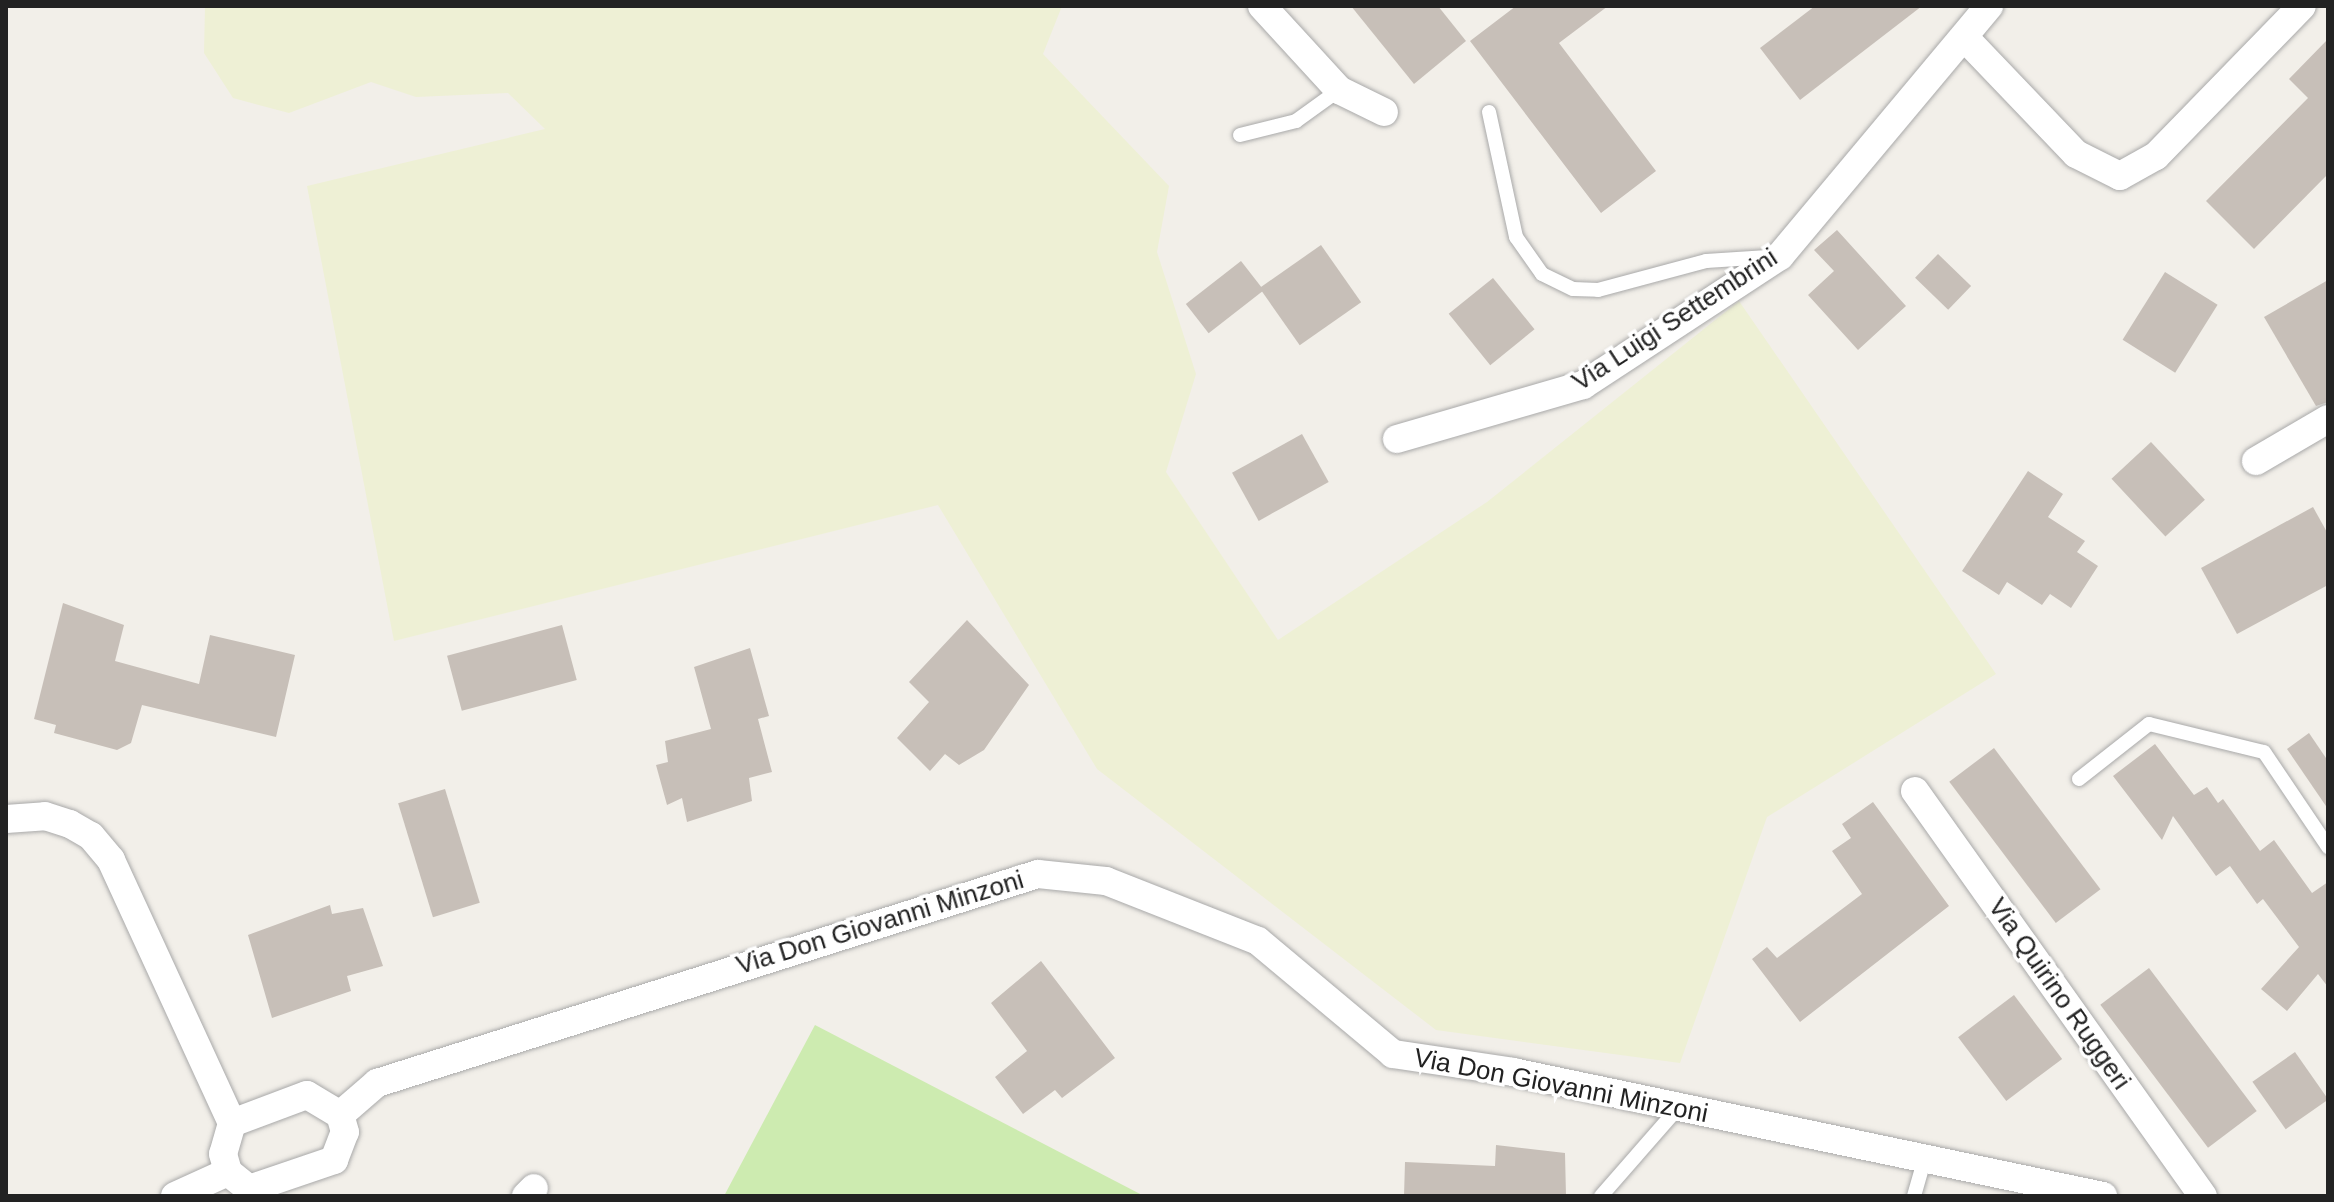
<!DOCTYPE html>
<html>
<head>
<meta charset="utf-8">
<style>
  body { margin:0 }
  #map { position:relative; width:2334px; height:1202px; overflow:hidden; background:#f2efe9; font-family:Helvetica,sans-serif }
  div>[style] { position:absolute }
  .farmland>* { inset:0; background:#eef0d5 }
  .grass>* { inset:0; background:#cdebb0 }
  .building>* { inset:0; background:#c7bfb8; transform-origin:0 0 }
  .roads { filter:drop-shadow(0 0 2px #a9a9a9) drop-shadow(0 0 2px #a9a9a9) }
  .service>* { height:14px; margin:-7px; padding:0 7px; transform-origin:7px; border-radius:7px; background:#fff }
  .minor>* { height:28px; margin:-14px; padding:0 14px; transform-origin:14px; border-radius:14px; background:#fff }
  span { translate:-50% -50%; white-space:nowrap; text-align:center; line-height:1.15; -webkit-text-stroke:7px #fff; paint-order:stroke }
  .street-label { font-size:26px; color:#222 }
  .frame { position:absolute; inset:0; border:8px solid #222; pointer-events:none }
</style>
</head>
<body>
<div id="map">
  <div class="farmland">
    <div style="clip-path:polygon(205px 6px,1062px 6px,1043px 54px,1169px 186px,1157px 252px,1196px 374px,1166px 472px,1278px 640px,1487px 502px,1739px 301px,1996px 674px,1767px 817px,1680px 1063px,1436px 1030px,1097px 769px,938px 505px,394px 641px,307px 186px,545px 129px,508px 93px,416px 97px,371px 82px,289px 113px,233px 98px,204px 53px)"></div>
  </div>
  <div class="grass">
    <div style="clip-path:polygon(815px 1025px,1144px 1196px,724px 1196px)"></div>
  </div>
  <div class="building">
    <div style="clip-path:polygon(1351px 6px,1438px 6px,1466px 41px,1414px 84px)"></div>
    <div style="clip-path:polygon(1516px 6px,1608px 6px,1559px 43px,1656px 171px,1601px 213px,1470px 41px)"></div>
    <div style="clip-path:polygon(1815px 6px,1922px 6px,1800px 100px,1760px 48px)"></div>
    <div style="clip-path:polygon(2328px 39px,2328px 174px,2254px 249px,2206px 201px,2308px 98px,2289px 79px)"></div>
    <div style="clip-path:polygon(1837px 230px,1906px 306px,1858px 350px,1808px 295px,1834px 271px,1814px 250px)"></div>
    <div style="left:1321px;top:245px;width:70px;height:75px;rotate:55deg"></div>
    <div style="left:1938px;top:254px;width:46px;height:33px;rotate:44deg"></div>
    <div style="left:1241px;top:261px;width:37px;height:70px;rotate:52deg"></div>
    <div style="left:2165px;top:272px;width:62px;height:80px;rotate:32deg"></div>
    <div style="left:1493px;top:278px;width:66px;height:57px;rotate:51deg"></div>
    <div style="clip-path:polygon(2328px 280px,2328px 402px,2316px 406px,2264px 317px)"></div>
    <div style="left:1302px;top:434px;width:55px;height:80px;rotate:61deg"></div>
    <div style="left:2151px;top:442px;width:79px;height:54px;rotate:47deg"></div>
    <div style="clip-path:polygon(2028px 471px,2063px 494px,2048px 517px,2085px 541px,2077px 552px,2098px 566px,2071px 608px,2050px 594px,2042px 605px,2007px 582px,1999px 595px,1962px 571px)"></div>
    <div style="clip-path:polygon(2313px 507px,2328px 534px,2328px 585px,2237px 634px,2201px 568px)"></div>
    <div style="clip-path:polygon(63px 603px,124px 625px,115px 661px,199px 684px,210px 635px,295px 655px,276px 737px,142px 705px,131px 743px,117px 750px,54px 733px,56px 725px,34px 719px)"></div>
    <div style="clip-path:polygon(967px 620px,1029px 685px,984px 750px,959px 765px,945px 754px,930px 771px,897px 738px,929px 702px,909px 682px)"></div>
    <div style="left:562px;top:625px;width:57px;height:119px;rotate:75deg"></div>
    <div style="clip-path:polygon(750px 648px,769px 716px,758px 719px,772px 772px,749px 778px,752px 801px,687px 822px,682px 798px,667px 805px,656px 765px,668px 762px,665px 741px,711px 729px,694px 667px)"></div>
    <div style="clip-path:polygon(2309px 733px,2328px 761px,2328px 809px,2287px 749px)"></div>
    <div style="clip-path:polygon(2155px 744px,2194px 795px,2207px 787px,2218px 803px,2223px 799px,2260px 851px,2274px 840px,2312px 893px,2328px 882px,2328px 987px,2318px 974px,2287px 1011px,2261px 989px,2299px 947px,2263px 899px,2257px 904px,2230px 866px,2216px 876px,2173px 816px,2162px 840px,2113px 776px)"></div>
    <div style="left:1994px;top:748px;width:177px;height:56px;rotate:53deg"></div>
    <div style="left:445px;top:789px;width:119px;height:49px;rotate:73deg"></div>
    <div style="clip-path:polygon(1873px 802px,1949px 906px,1800px 1022px,1752px 959px,1767px 947px,1777px 958px,1862px 894px,1832px 851px,1851px 838px,1842px 824px)"></div>
    <div style="clip-path:polygon(330px 905px,332px 914px,363px 908px,383px 966px,347px 976px,351px 991px,272px 1018px,248px 935px)"></div>
    <div style="clip-path:polygon(1041px 961px,1115px 1058px,1062px 1098px,1055px 1090px,1023px 1114px,995px 1077px,1027px 1051px,991px 1003px)"></div>
    <div style="left:2149px;top:968px;width:179px;height:61px;rotate:53deg"></div>
    <div style="left:2014px;top:995px;width:80px;height:70px;rotate:53deg"></div>
    <div style="left:2295px;top:1052px;width:58px;height:52px;rotate:55deg"></div>
    <div style="clip-path:polygon(1496px 1145px,1565px 1153px,1566px 1196px,1404px 1196px,1405px 1162px,1495px 1166px)"></div>
  </div>
  <div class="roads">
    <div class="service">
      <div style="left:1489px;top:112px;width:128px;rotate:77.8deg"></div>
      <div style="left:1516px;top:237px;width:45px;rotate:54.9deg"></div>
      <div style="left:1542px;top:274px;width:34px;rotate:26deg"></div>
      <div style="left:1573px;top:289px;width:25px;rotate:2deg"></div>
      <div style="left:1598px;top:290px;width:112px;rotate:-15deg"></div>
      <div style="left:1706px;top:261px;width:62px;rotate:-3.7deg"></div>
      <div style="left:1240px;top:135px;width:58px;rotate:-14deg"></div>
      <div style="left:1296px;top:121px;width:53px;rotate:-35.8deg"></div>
      <div style="left:2079px;top:779px;width:89px;rotate:-38.2deg"></div>
      <div style="left:2149px;top:724px;width:118px;rotate:13.7deg"></div>
      <div style="left:2264px;top:752px;width:115px;rotate:56deg"></div>
      <div style="left:1601px;top:1196px;width:117px;rotate:-48.8deg"></div>
      <div style="left:1914px;top:1196px;width:37px;rotate:-74deg"></div>
    </div>
    <div class="minor">
      <div style="left:1262px;top:6px;width:114px;rotate:47.5deg"></div>
      <div style="left:1339px;top:90px;width:50px;rotate:26.1deg"></div>
      <div style="left:1966px;top:39px;width:159px;rotate:46.3deg"></div>
      <div style="left:2076px;top:154px;width:49px;rotate:26.6deg"></div>
      <div style="left:2120px;top:176px;width:41px;rotate:-29.1deg"></div>
      <div style="left:2156px;top:156px;width:209px;rotate:-45.8deg"></div>
      <div style="left:1397px;top:439px;width:194px;rotate:-16.2deg"></div>
      <div style="left:1583px;top:385px;width:235px;rotate:-33.2deg"></div>
      <div style="left:1780px;top:256px;width:326px;rotate:-50.1deg"></div>
      <div style="left:2256px;top:461px;width:83px;rotate:-30.3deg"></div>
      <div style="left:1915px;top:791px;width:497px;rotate:54.6deg"></div>
      <div style="left:6px;top:819px;width:39px;rotate:-4deg"></div>
      <div style="left:45px;top:816px;width:26px;rotate:18deg"></div>
      <div style="left:70px;top:824px;width:24px;rotate:30deg"></div>
      <div style="left:91px;top:836px;width:31px;rotate:50deg"></div>
      <div style="left:111px;top:860px;width:289px;rotate:65.3deg"></div>
      <div style="left:340px;top:1115px;width:49px;rotate:-40.9deg"></div>
      <div style="left:377px;top:1083px;width:693px;rotate:-17.55deg"></div>
      <div style="left:1038px;top:874px;width:68px;rotate:5.9deg"></div>
      <div style="left:1106px;top:881px;width:163px;rotate:21.5deg"></div>
      <div style="left:1258px;top:941px;width:176px;rotate:39.9deg"></div>
      <div style="left:1393px;top:1054px;width:121px;rotate:8.5deg"></div>
      <div style="left:1513px;top:1072px;width:603px;rotate:11.87deg"></div>
      <div style="left:232px;top:1123px;width:32px;rotate:106deg"></div>
      <div style="left:223px;top:1154px;width:19px;rotate:74deg"></div>
      <div style="left:228px;top:1172px;width:27px;rotate:39deg"></div>
      <div style="left:249px;top:1189px;width:90px;rotate:-18.8deg"></div>
      <div style="left:334px;top:1160px;width:30px;rotate:-69deg"></div>
      <div style="left:345px;top:1132px;width:18px;rotate:-106deg"></div>
      <div style="left:232px;top:1123px;width:80px;rotate:-20.5deg"></div>
      <div style="left:307px;top:1095px;width:39px;rotate:31deg"></div>
      <div style="left:175px;top:1196px;width:58px;rotate:-24.4deg"></div>
      <div style="left:526px;top:1196px;width:11px;rotate:-45deg"></div>
    </div>
  </div>
  <div class="street-label">
    <span style="left:1675px;top:320px;rotate:-33deg">Via Luigi Settembrini</span>
    <span style="left:880px;top:923px;rotate:-17deg">Via Don Giovanni Minzoni</span>
    <span style="left:2059px;top:994px;rotate:55deg">Via Quirino Ruggeri</span>
    <span style="left:1561px;top:1086px;rotate:11deg">Via Don Giovanni Minzoni</span>
  </div>
  <div class="frame"></div>
</div>
</body>
</html>
